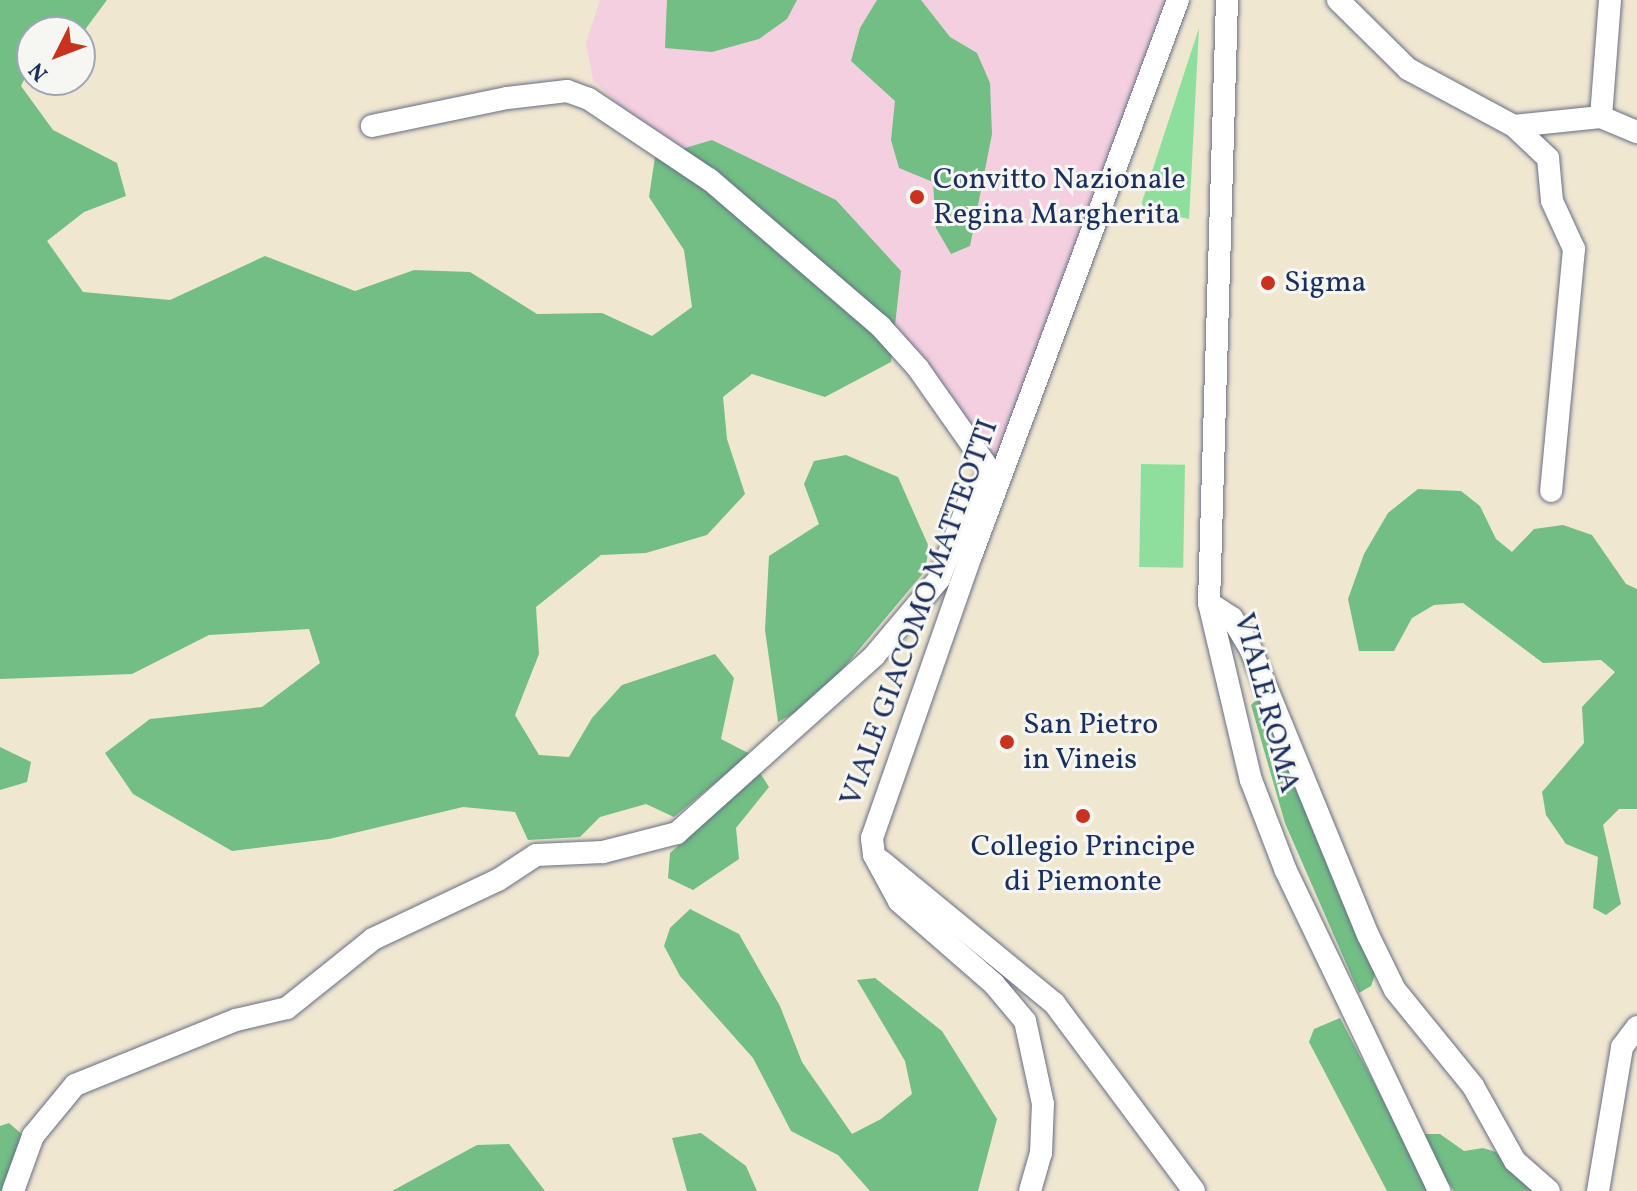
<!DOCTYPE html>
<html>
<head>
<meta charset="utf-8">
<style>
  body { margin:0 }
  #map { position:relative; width:1637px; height:1191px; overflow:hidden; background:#f0e7d1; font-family:Vollkorn,serif }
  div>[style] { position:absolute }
  .built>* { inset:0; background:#f3cfe0 }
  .green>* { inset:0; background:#8edf9e; transform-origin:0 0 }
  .forest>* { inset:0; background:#72be85 }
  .roads { filter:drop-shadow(0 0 2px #666f86) drop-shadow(0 0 2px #666f86) }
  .minor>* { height:22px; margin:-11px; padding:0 11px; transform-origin:11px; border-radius:11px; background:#fff }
  .dots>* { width:22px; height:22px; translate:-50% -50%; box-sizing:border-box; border:4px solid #f6f6f2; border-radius:50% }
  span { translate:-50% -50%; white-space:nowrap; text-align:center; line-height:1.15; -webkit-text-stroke:6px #f6f6f2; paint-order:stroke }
  .poi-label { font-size:30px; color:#1b2f5e }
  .left { translate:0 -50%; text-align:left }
  .street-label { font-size:30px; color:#1b2f5e }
  .north { position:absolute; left:16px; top:16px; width:80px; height:80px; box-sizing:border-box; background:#f6f6f2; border:2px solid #9ea6b7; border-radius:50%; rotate:228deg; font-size:22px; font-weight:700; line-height:32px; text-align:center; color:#1b2f5e }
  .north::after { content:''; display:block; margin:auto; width:28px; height:36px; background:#c8321e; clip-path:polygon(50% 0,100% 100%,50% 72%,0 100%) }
</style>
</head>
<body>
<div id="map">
  <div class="built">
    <div style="clip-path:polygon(600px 0,1165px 0,996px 462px,906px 348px,688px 152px,622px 108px,593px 80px,586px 43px)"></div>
  </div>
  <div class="green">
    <div style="clip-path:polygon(1199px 28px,1189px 219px,1140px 208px)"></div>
    <div style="left:1141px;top:464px;width:44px;height:103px;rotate:1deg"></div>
  </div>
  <div class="forest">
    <div style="clip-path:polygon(0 0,107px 0,84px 31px,32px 32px,32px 63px,21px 86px,53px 130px,117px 163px,126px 196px,84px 212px,47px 241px,83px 292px,170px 300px,265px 256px,355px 291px,414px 270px,470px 272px,537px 314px,602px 313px,652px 336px,692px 307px,684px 250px,649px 197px,655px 157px,712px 140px,836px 200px,901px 271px,891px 362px,825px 397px,752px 374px,723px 397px,727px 439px,745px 494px,707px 535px,646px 553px,601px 555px,536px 607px,539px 654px,515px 715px,539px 755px,569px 757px,592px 718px,622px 685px,715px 654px,734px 678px,721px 739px,750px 754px,674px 817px,646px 804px,600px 817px,580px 837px,528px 840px,515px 812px,463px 807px,329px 839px,232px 851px,133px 794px,105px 753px,150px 719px,262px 707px,320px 663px,309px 629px,209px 635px,132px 674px,0 679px)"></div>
    <div style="clip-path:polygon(667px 0,797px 0,787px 19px,759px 39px,712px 52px,665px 48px)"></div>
    <div style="clip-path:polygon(877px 0,921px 0,950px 37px,977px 53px,990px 83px,992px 134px,970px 246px,951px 254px,936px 228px,933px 182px,899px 168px,891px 140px,895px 101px,851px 61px,860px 28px)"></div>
    <div style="clip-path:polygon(846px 455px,898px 477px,929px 547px,925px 571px,815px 702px,778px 722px,765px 630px,769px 556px,819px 524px,804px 484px,814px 461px)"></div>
    <div style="clip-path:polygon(1418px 489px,1461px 491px,1480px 506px,1496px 539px,1512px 552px,1534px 529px,1563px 525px,1592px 535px,1626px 584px,1637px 589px,1637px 809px,1619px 809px,1603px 825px,1621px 904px,1606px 915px,1593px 908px,1598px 857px,1566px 844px,1546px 815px,1542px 792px,1584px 743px,1582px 707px,1615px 672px,1601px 660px,1543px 663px,1463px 603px,1434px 605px,1412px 618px,1394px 651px,1359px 651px,1348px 599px,1364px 554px,1388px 513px)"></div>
    <div style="clip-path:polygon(1258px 698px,1376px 972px,1371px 986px,1359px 993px,1285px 823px,1251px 705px)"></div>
    <div style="clip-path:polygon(0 747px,31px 762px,27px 782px,0 790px)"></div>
    <div style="clip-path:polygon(760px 773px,769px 787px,736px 828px,739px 859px,693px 890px,668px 878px,670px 853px)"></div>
    <div style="clip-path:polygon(690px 909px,739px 934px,780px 1006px,802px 1062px,852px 1134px,881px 1119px,912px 1094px,905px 1061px,857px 980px,875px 978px,942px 1031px,997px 1119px,978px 1191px,870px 1191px,838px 1155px,791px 1131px,753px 1058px,680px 976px,664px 946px,670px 928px)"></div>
    <div style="clip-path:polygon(1340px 1018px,1431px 1191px,1387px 1191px,1309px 1042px,1314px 1029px)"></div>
    <div style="clip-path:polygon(9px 1123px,25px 1137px,8px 1191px,0 1191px,0 1126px)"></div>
    <div style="clip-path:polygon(701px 1133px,746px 1166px,757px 1191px,687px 1191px,672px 1138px)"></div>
    <div style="clip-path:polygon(1424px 1134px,1440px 1134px,1464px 1151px,1483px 1148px,1496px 1152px,1532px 1191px,1454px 1191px,1423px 1145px)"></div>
    <div style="clip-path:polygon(509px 1144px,545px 1191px,392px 1191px,477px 1145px)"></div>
  </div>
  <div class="roads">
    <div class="minor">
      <div style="left:1227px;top:0;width:603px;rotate:91.71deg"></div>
      <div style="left:1209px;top:603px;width:182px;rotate:76.7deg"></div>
      <div style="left:1251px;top:780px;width:97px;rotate:69deg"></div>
      <div style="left:1286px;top:871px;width:355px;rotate:64.4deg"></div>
      <div style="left:1338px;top:0;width:98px;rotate:44.6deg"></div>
      <div style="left:1408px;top:69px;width:120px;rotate:28.3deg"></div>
      <div style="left:1514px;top:126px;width:87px;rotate:-5.9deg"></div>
      <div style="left:1601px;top:117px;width:39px;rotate:23deg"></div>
      <div style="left:1601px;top:117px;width:117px;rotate:-85.6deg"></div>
      <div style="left:1514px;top:126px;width:47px;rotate:43.3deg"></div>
      <div style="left:1548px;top:158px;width:43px;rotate:84.7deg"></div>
      <div style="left:1552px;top:201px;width:53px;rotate:65.4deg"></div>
      <div style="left:1574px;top:249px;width:243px;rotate:95.4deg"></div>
      <div style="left:1209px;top:603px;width:27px;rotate:33deg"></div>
      <div style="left:1232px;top:618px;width:37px;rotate:59deg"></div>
      <div style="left:1251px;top:650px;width:308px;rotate:67.7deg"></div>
      <div style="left:1368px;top:935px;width:61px;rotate:63.9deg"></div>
      <div style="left:1395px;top:990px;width:124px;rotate:50.9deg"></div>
      <div style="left:1473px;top:1086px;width:86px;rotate:60.8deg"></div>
      <div style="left:1515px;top:1161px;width:45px;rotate:41.4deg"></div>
      <div style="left:881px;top:861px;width:224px;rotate:39.4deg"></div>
      <div style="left:1054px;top:1003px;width:234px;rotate:53.3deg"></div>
      <div style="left:13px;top:1191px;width:59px;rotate:-70deg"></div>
      <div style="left:33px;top:1136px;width:66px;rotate:-50.5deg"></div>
      <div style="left:75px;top:1085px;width:174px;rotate:-22deg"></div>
      <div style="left:236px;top:1020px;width:52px;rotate:-13.2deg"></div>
      <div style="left:287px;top:1008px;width:110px;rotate:-38.7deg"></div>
      <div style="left:373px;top:939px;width:138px;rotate:-25.3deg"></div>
      <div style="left:498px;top:880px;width:45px;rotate:-33.3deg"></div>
      <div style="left:536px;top:855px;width:67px;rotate:-2.6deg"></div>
      <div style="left:603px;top:852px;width:76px;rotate:-14.4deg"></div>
      <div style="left:677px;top:833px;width:265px;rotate:-41.9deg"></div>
      <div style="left:874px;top:656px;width:101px;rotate:-49.8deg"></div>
      <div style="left:939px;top:579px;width:93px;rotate:-68.7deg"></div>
      <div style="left:973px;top:492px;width:13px;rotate:-39deg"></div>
      <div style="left:983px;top:484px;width:15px;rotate:-8deg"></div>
      <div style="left:998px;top:482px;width:139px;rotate:-125.1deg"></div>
      <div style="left:918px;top:368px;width:57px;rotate:-132.1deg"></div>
      <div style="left:880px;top:326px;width:224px;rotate:-139.3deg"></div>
      <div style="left:710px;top:180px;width:146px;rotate:-146.2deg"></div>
      <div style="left:589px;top:99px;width:23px;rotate:-160deg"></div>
      <div style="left:567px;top:91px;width:60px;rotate:173.3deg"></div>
      <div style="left:507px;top:98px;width:138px;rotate:168.3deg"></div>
      <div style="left:1030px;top:1191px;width:40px;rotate:-74deg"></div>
      <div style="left:1041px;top:1153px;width:49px;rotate:-87.7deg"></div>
      <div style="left:1043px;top:1104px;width:85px;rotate:-102.2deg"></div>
      <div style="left:1025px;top:1021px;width:48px;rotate:-130deg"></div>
      <div style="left:994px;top:984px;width:126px;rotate:-138.9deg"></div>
      <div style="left:899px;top:901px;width:52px;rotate:-118.5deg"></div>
      <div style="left:874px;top:855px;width:17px;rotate:-97deg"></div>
      <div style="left:872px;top:838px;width:299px;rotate:-70.7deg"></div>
      <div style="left:971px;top:556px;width:593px;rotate:-69.58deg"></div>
      <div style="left:1598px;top:1191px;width:146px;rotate:-80.5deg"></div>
      <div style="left:1622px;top:1047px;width:25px;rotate:-53deg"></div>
    </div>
  </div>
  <div class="dots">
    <div style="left:917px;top:197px;background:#c8321e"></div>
    <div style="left:1268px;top:283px;background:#c8321e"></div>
    <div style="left:1007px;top:742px;background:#c8321e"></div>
    <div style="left:1083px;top:816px;background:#c8321e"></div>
  </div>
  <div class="poi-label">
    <span class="left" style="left:933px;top:197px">Convitto Nazionale<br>Regina Margherita</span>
    <span class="left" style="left:1284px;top:283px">Sigma</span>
    <span class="left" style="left:1023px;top:742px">San Pietro<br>in Vineis</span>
    <span style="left:1083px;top:864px">Collegio Principe<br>di Piemonte</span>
  </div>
  <div class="street-label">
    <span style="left:920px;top:613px;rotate:-70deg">VIALE GIACOMO MATTEOTTI</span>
    <span style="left:1266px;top:703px;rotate:75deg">VIALE ROMA</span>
  </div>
  <div class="north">N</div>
</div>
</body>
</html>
